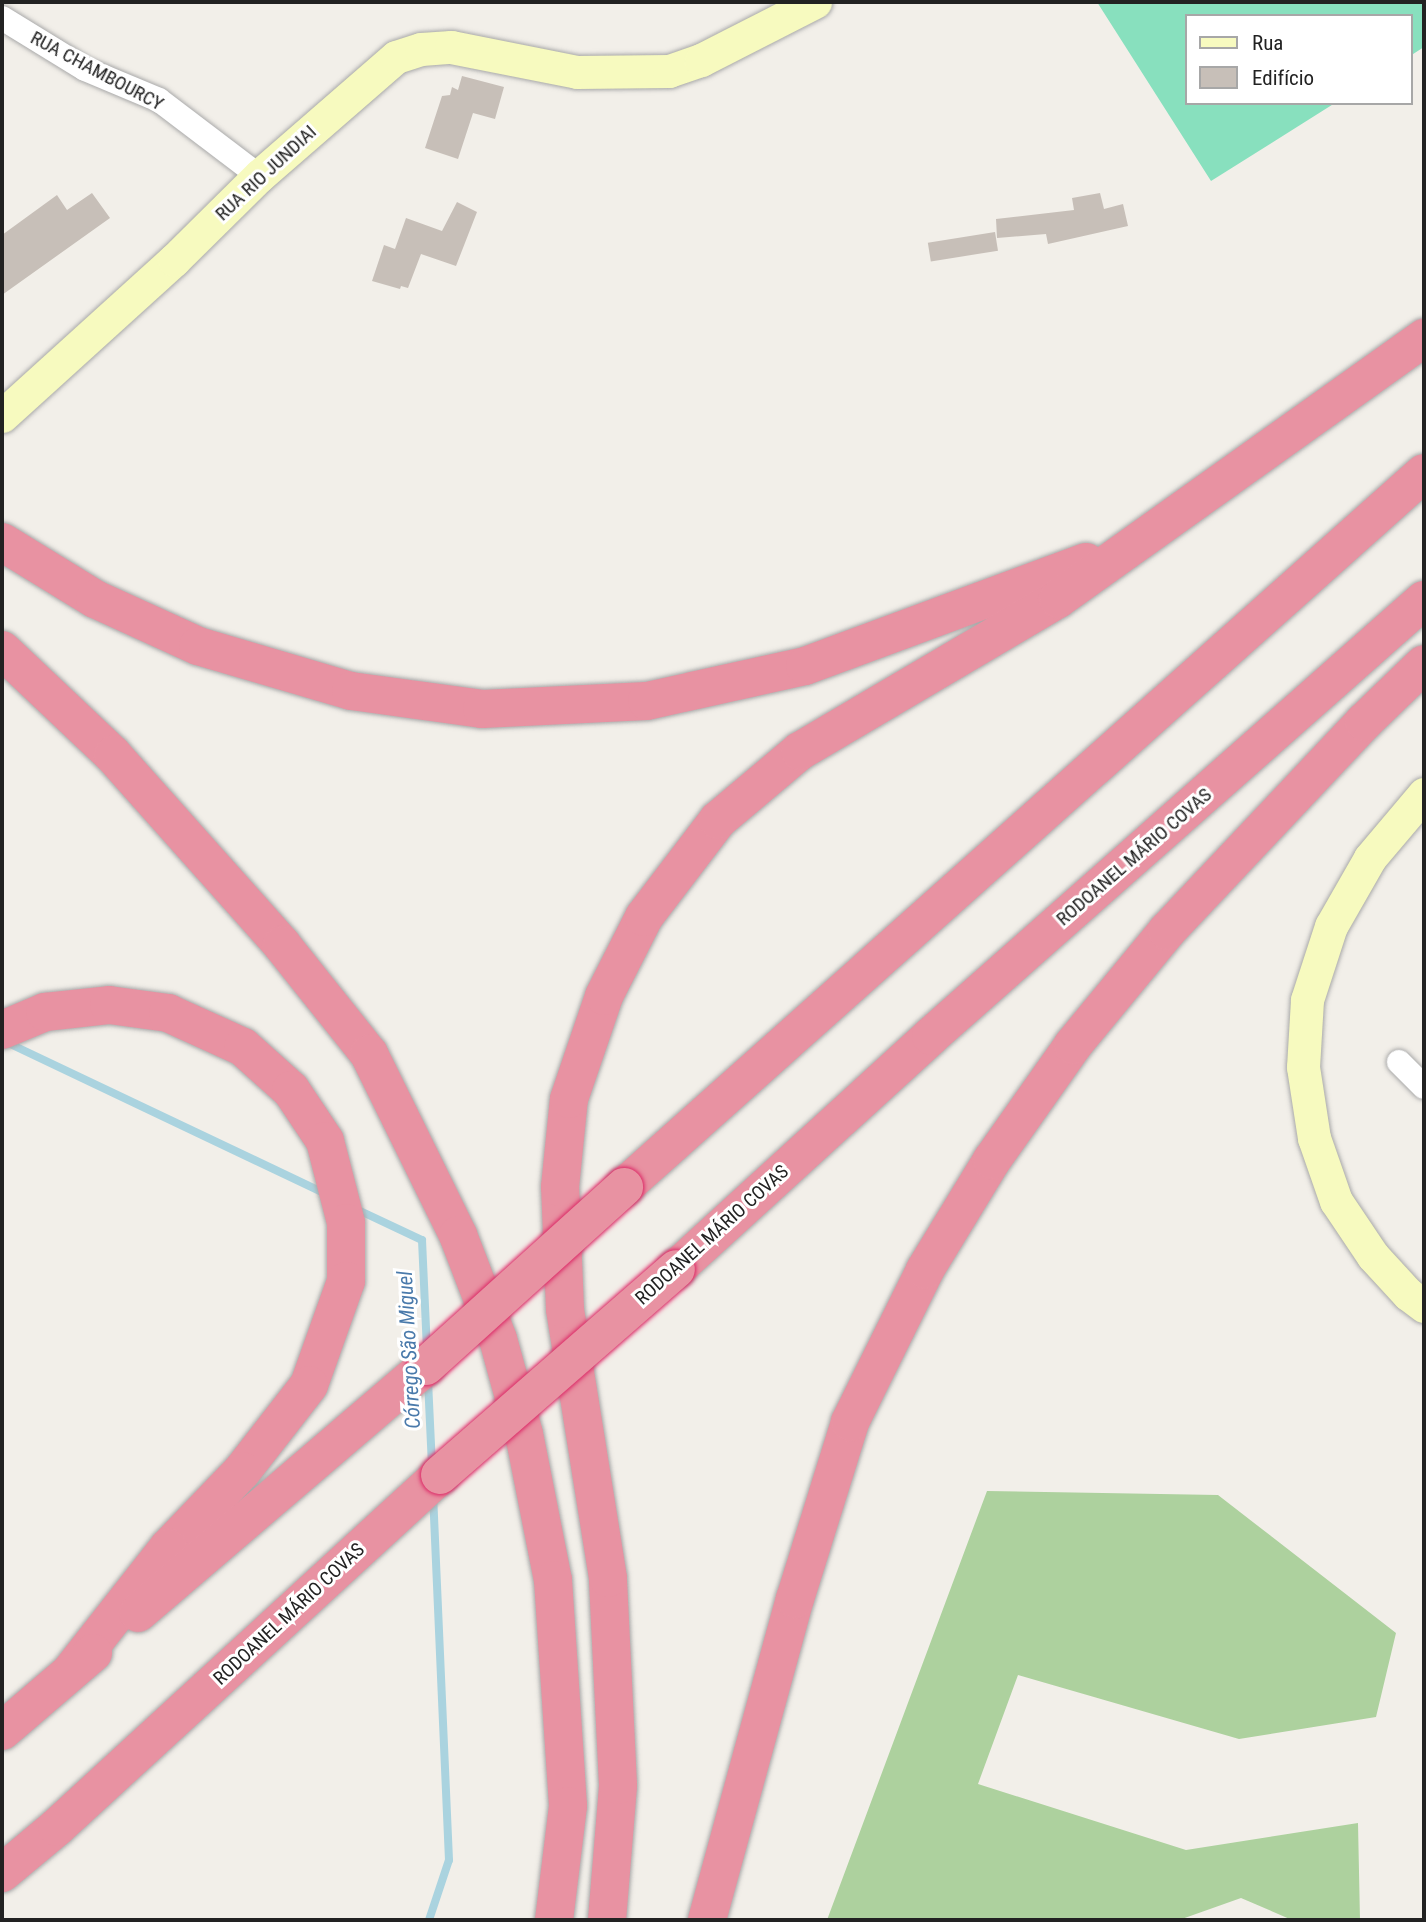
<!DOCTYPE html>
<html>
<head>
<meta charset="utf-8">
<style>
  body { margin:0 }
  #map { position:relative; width:1426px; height:1922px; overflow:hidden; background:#f2efe9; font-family:"Roboto Condensed",sans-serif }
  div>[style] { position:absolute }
  .forest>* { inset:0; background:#add19e }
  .pitch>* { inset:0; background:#88e0be }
  .stream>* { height:8px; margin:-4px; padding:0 4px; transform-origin:4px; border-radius:4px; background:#aad3df }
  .building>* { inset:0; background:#c7bfb8; transform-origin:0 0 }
  .roads { filter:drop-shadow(0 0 2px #a9a9a9) drop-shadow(0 0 2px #a9a9a9) }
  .minor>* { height:24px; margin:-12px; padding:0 12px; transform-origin:12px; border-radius:12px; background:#fff }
  .secondary>* { height:33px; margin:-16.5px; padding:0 16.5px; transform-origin:16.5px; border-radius:16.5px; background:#f7fabf }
  .motorway>* { height:38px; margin:-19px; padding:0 19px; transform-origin:19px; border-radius:19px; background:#e892a2 }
  .bridges { filter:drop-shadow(0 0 2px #dc2a67) drop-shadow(0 0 2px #dc2a67) }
  .motorway-bridge>* { height:38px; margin:-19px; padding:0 19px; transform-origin:19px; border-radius:19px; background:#e892a2 }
  span { translate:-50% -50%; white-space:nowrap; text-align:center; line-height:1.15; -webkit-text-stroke:6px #fff; paint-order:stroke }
  .street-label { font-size:19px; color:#222 }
  .water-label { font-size:21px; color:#4a7aab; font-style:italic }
  .frame { position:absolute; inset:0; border:4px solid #222; pointer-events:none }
  .legend { position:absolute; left:1185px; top:14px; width:228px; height:91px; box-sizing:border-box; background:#fff; border:2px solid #a7a7a7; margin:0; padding:9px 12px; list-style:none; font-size:21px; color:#222 }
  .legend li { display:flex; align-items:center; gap:14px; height:35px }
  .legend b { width:35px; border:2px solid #a7a7a7 }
</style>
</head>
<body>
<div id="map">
  <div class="forest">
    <div style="clip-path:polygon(987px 1491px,1218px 1495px,1396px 1633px,1376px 1717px,1239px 1739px,1018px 1675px,978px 1784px,1186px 1850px,1358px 1823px,1360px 1920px,1292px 1920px,1241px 1898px,1179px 1920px,827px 1920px)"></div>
  </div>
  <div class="pitch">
    <div style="clip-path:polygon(1097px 2px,1424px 2px,1424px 47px,1410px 56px,1410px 16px,1186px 16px,1186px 103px,1335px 103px,1211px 181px)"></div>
  </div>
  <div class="stream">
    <div style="left:6px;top:1042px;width:354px;rotate:25.4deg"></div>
    <div style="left:356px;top:1209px;width:73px;rotate:25.2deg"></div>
    <div style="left:422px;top:1240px;width:111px;rotate:87.4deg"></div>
    <div style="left:428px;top:1381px;width:85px;rotate:87.3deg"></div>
    <div style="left:429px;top:1920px;width:63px;rotate:-71.6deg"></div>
    <div style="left:449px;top:1860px;width:364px;rotate:-92.5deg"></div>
  </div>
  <div class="building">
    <div style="clip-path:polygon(462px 76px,504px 87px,495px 119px,473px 113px,458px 159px,425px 148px,442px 96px,450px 95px,452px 87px,458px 90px)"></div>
    <div style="clip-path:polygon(92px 193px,110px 218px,2px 295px,2px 235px,57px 195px,67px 210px)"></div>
    <div style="clip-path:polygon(1100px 193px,1104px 209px,1123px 204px,1128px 226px,1048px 244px,1046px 234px,997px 238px,996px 219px,1074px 210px,1072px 198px)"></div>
    <div style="clip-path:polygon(457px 202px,477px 212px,456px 266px,421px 254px,408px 288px,401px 286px,400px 289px,372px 281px,384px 245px,395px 249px,406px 218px,442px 231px)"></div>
    <div style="left:995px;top:232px;width:19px;height:68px;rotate:81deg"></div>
  </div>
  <div class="roads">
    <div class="minor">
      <div style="left:2px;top:18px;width:97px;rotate:31.6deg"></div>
      <div style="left:85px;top:69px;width:80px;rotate:22.7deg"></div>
      <div style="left:159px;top:100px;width:126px;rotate:37.2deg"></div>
      <div style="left:1399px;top:1062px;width:35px;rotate:45deg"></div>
    </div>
    <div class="secondary">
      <div style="left:2px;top:416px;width:232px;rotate:-42.2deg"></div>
      <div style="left:174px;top:260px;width:120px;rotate:-44.7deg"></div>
      <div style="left:259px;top:176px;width:181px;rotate:-41deg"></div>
      <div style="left:396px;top:57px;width:26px;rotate:-18deg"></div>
      <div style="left:421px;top:49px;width:30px;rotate:-4deg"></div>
      <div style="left:451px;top:47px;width:128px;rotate:11.2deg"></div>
      <div style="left:577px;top:72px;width:92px;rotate:-0.6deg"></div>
      <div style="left:669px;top:71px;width:34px;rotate:-19deg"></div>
      <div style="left:701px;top:60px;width:128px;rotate:-27deg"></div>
      <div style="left:1424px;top:794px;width:84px;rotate:130.2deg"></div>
      <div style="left:1370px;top:858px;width:78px;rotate:119.8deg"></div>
      <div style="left:1331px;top:926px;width:78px;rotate:108deg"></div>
      <div style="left:1307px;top:1000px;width:67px;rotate:93.4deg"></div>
      <div style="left:1303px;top:1067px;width:72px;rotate:81.2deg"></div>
      <div style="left:1314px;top:1138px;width:67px;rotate:70.8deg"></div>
      <div style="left:1336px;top:1201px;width:66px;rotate:56.1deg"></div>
      <div style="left:1373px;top:1256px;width:52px;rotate:47.4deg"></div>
      <div style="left:1408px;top:1294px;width:20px;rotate:37deg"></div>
    </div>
    <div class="motorway">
      <div style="left:2px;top:542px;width:109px;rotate:31.5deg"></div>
      <div style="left:95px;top:599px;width:113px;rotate:24.5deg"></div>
      <div style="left:198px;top:646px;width:159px;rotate:16.4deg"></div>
      <div style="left:351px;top:691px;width:132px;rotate:7.8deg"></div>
      <div style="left:482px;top:709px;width:165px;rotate:-2.8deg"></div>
      <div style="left:647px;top:701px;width:162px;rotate:-12.5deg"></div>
      <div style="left:805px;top:666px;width:300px;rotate:-20.3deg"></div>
      <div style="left:2px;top:650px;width:153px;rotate:43.4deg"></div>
      <div style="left:113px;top:755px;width:254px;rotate:48.3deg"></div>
      <div style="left:282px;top:945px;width:139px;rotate:51.4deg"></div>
      <div style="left:369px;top:1054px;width:202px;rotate:63.8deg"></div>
      <div style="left:458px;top:1235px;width:111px;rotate:69deg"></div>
      <div style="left:498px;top:1339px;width:98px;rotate:74.7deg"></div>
      <div style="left:524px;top:1434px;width:149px;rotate:78.8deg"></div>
      <div style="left:553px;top:1580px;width:226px;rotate:86.2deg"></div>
      <div style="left:568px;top:1806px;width:115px;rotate:97deg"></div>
      <div style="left:2px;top:1030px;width:47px;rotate:-22.7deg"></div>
      <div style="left:45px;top:1012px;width:64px;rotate:-6.2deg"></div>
      <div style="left:109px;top:1005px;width:60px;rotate:7.7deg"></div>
      <div style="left:168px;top:1013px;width:82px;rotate:24.4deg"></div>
      <div style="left:243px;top:1047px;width:64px;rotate:41.9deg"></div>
      <div style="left:291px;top:1090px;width:61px;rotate:56.3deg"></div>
      <div style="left:325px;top:1141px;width:85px;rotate:75.6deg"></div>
      <div style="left:346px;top:1223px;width:58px;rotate:90deg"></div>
      <div style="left:346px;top:1281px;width:110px;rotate:109.6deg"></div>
      <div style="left:309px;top:1385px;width:109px;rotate:127.9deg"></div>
      <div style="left:242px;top:1471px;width:107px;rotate:133.9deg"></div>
      <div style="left:168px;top:1548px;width:155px;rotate:128.2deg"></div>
      <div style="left:624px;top:1187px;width:1072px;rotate:-41.75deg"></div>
      <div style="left:676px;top:1269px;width:345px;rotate:-42.4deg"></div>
      <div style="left:931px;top:1036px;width:658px;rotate:-41.49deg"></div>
      <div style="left:138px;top:1613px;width:379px;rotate:-40.6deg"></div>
      <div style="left:2px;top:1731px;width:120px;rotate:-40.6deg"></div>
      <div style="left:2px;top:1873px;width:72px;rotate:-39.9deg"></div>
      <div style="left:57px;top:1827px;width:520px;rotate:-42.58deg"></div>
      <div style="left:607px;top:1920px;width:135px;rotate:-85.3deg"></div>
      <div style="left:618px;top:1785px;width:207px;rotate:-92.8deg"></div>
      <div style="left:608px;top:1578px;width:272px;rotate:-99.1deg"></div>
      <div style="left:565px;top:1309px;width:122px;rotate:-92.3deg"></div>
      <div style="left:560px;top:1187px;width:88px;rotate:-84.2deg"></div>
      <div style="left:569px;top:1099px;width:109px;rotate:-71.2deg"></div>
      <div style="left:604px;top:996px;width:89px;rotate:-63.1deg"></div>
      <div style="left:644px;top:917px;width:122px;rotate:-52.7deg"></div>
      <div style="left:718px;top:820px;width:107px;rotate:-40.1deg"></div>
      <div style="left:800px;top:751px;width:299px;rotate:-30.5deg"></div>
      <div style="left:1058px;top:599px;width:450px;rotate:-35.5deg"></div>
      <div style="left:707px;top:1920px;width:333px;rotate:-74.7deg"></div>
      <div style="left:795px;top:1599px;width:185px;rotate:-72.7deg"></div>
      <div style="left:850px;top:1422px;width:169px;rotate:-63.7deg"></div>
      <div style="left:925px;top:1270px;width:129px;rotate:-58.7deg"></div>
      <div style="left:992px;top:1160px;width:141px;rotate:-54.8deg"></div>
      <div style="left:1073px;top:1045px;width:148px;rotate:-50.5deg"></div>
      <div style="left:1167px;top:931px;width:287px;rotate:-46.7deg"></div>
      <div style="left:1364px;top:722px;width:83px;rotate:-44deg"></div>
    </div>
  </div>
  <div class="bridges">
    <div class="motorway-bridge">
      <div style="left:426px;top:1366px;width:267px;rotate:-42.1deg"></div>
      <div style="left:440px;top:1475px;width:313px;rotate:-41.1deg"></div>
    </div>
  </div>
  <div class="street-label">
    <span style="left:97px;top:71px;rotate:28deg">RUA CHAMBOURCY</span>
    <span style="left:266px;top:173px;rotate:-43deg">RUA RIO JUNDIAI</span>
    <span style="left:1134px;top:857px;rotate:-41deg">RODOANEL MÁRIO COVAS</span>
    <span style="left:712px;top:1235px;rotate:-42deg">RODOANEL MÁRIO COVAS</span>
    <span style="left:289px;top:1614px;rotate:-43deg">RODOANEL MÁRIO COVAS</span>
  </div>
  <div class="water-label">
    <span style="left:409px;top:1350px;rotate:-93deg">Córrego São Miguel</span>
  </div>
  <div class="frame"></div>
  <ul class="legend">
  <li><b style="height:9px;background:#f7fabf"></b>Rua</li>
  <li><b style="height:19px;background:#c7bfb8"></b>Edifício</li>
  </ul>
</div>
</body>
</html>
